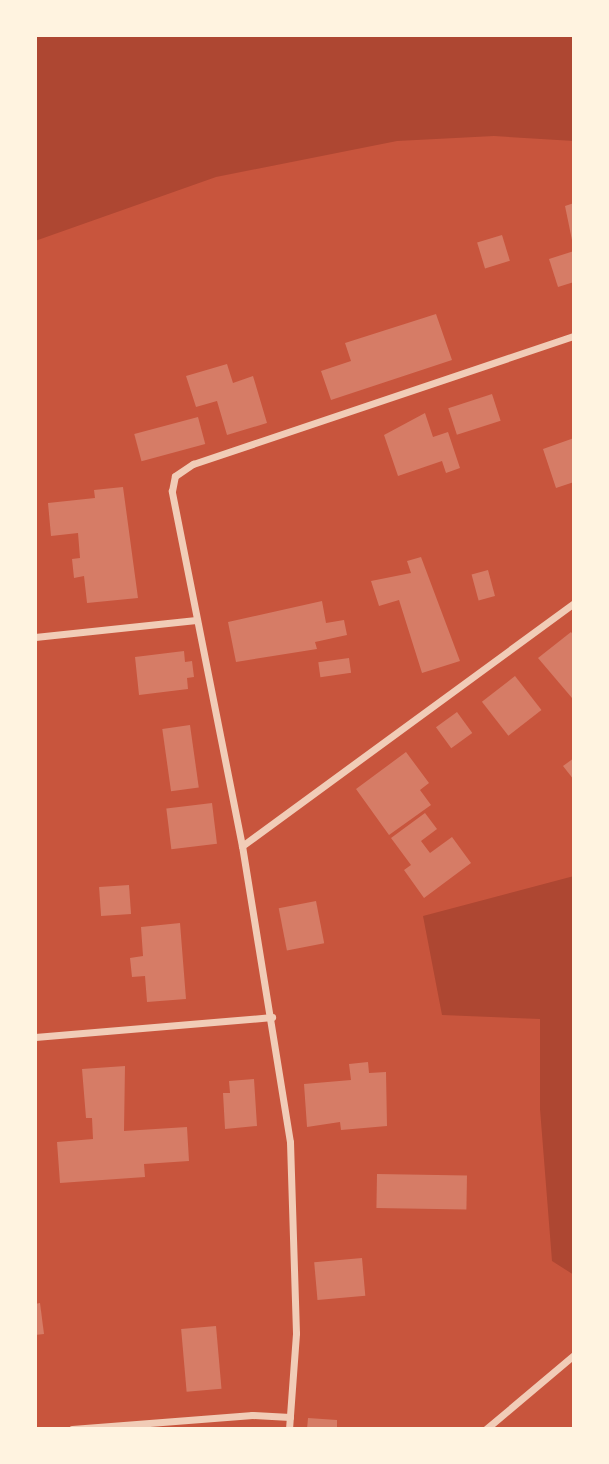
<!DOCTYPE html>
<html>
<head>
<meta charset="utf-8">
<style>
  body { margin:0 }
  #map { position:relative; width:609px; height:1464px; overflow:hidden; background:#c8553d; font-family:Jost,sans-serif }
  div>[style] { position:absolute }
  .green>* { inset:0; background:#ae4732 }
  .building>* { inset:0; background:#d67c66; transform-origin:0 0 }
  .minor>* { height:7px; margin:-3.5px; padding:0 3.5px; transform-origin:3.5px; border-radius:3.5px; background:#f1ccb7 }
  span { translate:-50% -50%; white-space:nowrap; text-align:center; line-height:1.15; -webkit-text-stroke:5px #fff3e0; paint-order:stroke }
  .frame { position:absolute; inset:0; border:37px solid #fff3e0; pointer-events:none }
</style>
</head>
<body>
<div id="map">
  <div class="green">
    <div style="clip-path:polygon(35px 35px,574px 35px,574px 141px,494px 136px,397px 141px,216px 177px,35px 241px)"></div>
    <div style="clip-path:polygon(574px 876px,574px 1275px,552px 1261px,540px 1109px,540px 1019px,442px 1015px,423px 916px)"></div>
  </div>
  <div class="building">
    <div style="clip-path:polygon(574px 203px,574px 245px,573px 245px,565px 206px)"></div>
    <div style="left:502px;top:235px;width:27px;height:26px;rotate:73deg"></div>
    <div style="clip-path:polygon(574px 251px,574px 282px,558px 287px,549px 259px)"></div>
    <div style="clip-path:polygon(436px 314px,452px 360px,331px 400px,321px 371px,351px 361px,345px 343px)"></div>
    <div style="clip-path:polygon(227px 364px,233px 383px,253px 376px,267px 423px,227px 435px,217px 401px,196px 407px,186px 376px)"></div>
    <div style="left:492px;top:394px;width:28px;height:46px;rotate:72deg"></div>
    <div style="clip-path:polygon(425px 413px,433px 437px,448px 432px,460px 468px,446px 473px,442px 461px,398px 476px,384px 435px)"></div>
    <div style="left:198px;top:417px;width:28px;height:66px;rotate:75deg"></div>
    <div style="clip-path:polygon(574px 438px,574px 482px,556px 488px,543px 449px)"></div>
    <div style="clip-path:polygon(123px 487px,138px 598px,87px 603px,84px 576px,74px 578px,72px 559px,80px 558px,78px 533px,51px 536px,48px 503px,95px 498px,94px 490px)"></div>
    <div style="clip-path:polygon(421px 557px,460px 661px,422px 673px,399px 600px,379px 606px,371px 581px,411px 573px,407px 561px)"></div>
    <div style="left:488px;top:570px;width:27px;height:17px;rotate:75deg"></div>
    <div style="clip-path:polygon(322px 601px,326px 623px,344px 620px,347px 635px,315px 642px,317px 649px,236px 662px,228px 622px)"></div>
    <div style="clip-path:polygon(571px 632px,574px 636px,572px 698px,538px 658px)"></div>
    <div style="clip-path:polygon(184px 651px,185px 662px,192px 661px,194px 677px,187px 678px,188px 689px,139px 695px,135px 657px)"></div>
    <div style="left:349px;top:658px;width:15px;height:31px;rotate:82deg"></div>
    <div style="left:515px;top:676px;width:43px;height:42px;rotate:52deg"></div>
    <div style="left:457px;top:712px;width:26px;height:26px;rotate:54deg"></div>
    <div style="left:190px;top:725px;width:63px;height:28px;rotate:82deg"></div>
    <div style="clip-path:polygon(406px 752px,429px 783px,420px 790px,431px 805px,389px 835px,356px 789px)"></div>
    <div style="clip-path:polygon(574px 758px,574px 780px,563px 766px)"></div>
    <div style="left:212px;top:803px;width:41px;height:46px;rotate:83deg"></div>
    <div style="clip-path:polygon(425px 813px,437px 829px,421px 841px,430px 853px,452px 837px,471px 863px,424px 898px,404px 870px,411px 865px,391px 838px)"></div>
    <div style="left:129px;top:885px;width:29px;height:30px;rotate:86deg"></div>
    <div style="left:316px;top:901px;width:43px;height:38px;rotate:79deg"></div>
    <div style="clip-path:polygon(180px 923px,186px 999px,147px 1002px,145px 976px,132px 977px,130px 958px,143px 956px,141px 927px)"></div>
    <div style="clip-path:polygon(368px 1062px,369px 1073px,386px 1072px,387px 1126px,341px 1130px,340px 1122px,307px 1127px,304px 1084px,351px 1080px,349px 1064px)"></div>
    <div style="clip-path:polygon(125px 1066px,124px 1131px,187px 1127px,189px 1161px,144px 1164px,145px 1177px,60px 1183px,57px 1142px,93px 1139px,92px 1118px,86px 1118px,82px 1069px)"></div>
    <div style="clip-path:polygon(254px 1079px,257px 1126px,225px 1129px,223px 1093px,230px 1093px,229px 1081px)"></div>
    <div style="left:377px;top:1174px;width:90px;height:34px;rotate:1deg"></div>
    <div style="left:362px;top:1258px;width:38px;height:48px;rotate:85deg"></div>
    <div style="clip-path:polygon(40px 1303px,44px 1334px,35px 1335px,35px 1304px)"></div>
    <div style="left:216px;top:1326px;width:63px;height:35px;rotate:85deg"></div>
    <div style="clip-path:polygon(308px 1418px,337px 1420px,337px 1429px,307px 1429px)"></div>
  </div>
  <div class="minor">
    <div style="left:35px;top:637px;width:162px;rotate:-6deg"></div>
    <div style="left:242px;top:846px;width:411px;rotate:-36.2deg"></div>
    <div style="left:35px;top:1037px;width:238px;rotate:-4.8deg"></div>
    <div style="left:72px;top:1429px;width:181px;rotate:-4.4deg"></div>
    <div style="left:252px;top:1415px;width:38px;rotate:3deg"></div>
    <div style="left:289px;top:1429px;width:96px;rotate:-85.8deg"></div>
    <div style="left:296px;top:1333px;width:191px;rotate:-91.8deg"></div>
    <div style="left:290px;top:1142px;width:300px;rotate:-99.2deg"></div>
    <div style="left:242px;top:846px;width:362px;rotate:-101.2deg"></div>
    <div style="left:172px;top:491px;width:15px;rotate:-79deg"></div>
    <div style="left:175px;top:476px;width:22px;rotate:-34deg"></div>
    <div style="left:193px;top:464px;width:402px;rotate:-18.6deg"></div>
    <div style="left:486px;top:1429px;width:115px;rotate:-40.1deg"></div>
  </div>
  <div class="frame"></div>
</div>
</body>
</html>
